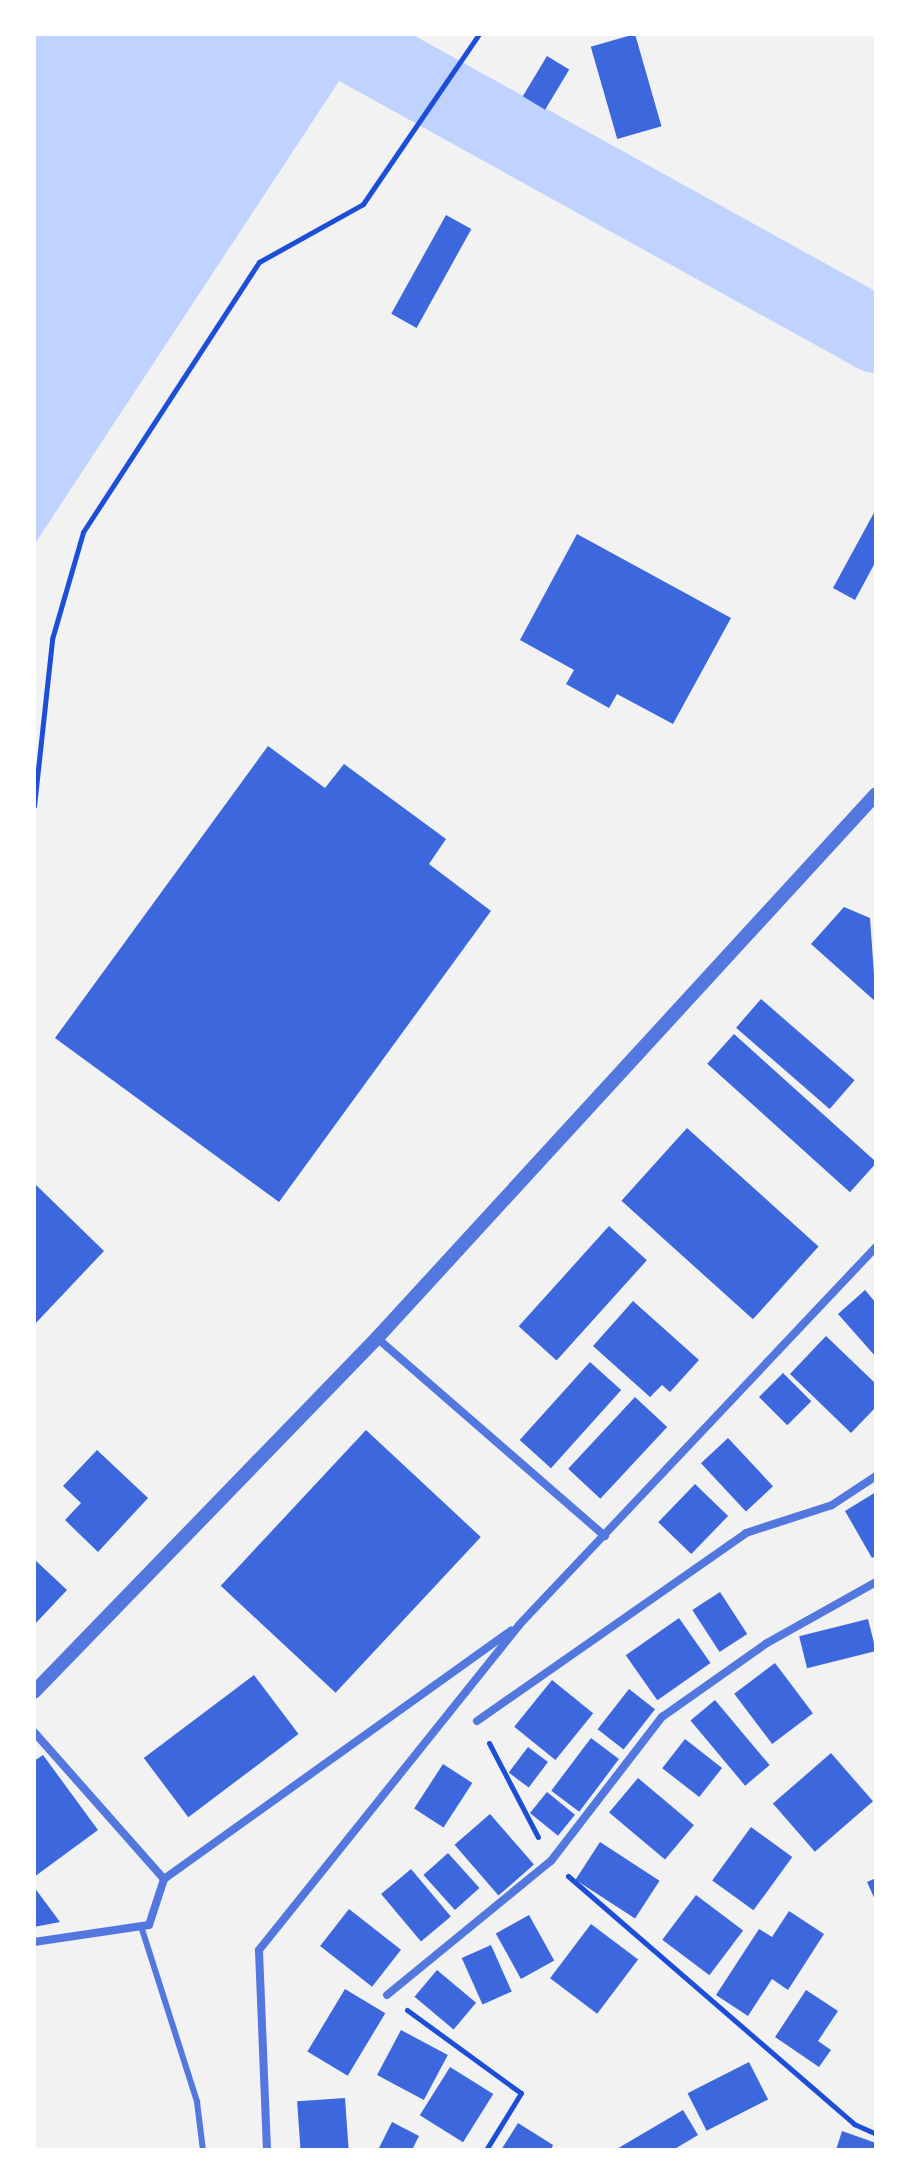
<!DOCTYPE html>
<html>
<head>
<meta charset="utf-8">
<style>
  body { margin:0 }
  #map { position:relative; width:910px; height:2184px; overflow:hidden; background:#f2f2f2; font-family:"Space Grotesk",sans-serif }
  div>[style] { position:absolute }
  .water>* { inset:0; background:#bfd3fe }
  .river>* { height:76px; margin:-38px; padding:0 38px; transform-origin:38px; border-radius:38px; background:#bfd3fe }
  .building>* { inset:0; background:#3d67dc; transform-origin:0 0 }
  .path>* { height:5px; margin:-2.5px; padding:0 2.5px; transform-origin:2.5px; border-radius:2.5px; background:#1d4ed8 }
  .service>* { height:6px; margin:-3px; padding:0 3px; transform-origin:3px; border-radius:3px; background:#5277de }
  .minor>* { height:8px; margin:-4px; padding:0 4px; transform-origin:4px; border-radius:4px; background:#5277de }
  .tertiary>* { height:14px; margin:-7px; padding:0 7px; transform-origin:7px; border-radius:7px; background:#5277de }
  span { translate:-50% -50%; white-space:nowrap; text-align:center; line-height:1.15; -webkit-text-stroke:6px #fff; paint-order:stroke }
  .frame { position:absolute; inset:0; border:36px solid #fff; pointer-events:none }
</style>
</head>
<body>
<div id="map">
  <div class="water">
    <div style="clip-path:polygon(34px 34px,370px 34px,34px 545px)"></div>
  </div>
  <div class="river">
    <div style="left:360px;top:49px;width:590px;rotate:29deg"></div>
  </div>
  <div class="building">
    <div style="left:635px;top:34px;width:96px;height:46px;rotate:74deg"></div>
    <div style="left:547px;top:56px;width:26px;height:47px;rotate:31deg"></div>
    <div style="left:446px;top:215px;width:29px;height:113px;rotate:29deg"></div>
    <div style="clip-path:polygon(876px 509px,876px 561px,855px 600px,833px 588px)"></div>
    <div style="clip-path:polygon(577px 534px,731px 618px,673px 724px,617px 694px,609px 708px,566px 684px,574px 670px,520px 640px)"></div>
    <div style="clip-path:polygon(268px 746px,325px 788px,344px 764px,446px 839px,429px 864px,491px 911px,279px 1202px,55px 1038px)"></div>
    <div style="clip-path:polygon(844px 907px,870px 918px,876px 1002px,811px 944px)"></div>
    <div style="left:761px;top:999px;width:124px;height:38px;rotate:41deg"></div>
    <div style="left:734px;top:1034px;width:192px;height:40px;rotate:42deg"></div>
    <div style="left:687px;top:1128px;width:177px;height:98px;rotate:42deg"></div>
    <div style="clip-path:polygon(34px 1183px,104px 1251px,34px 1325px)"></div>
    <div style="left:609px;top:1226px;width:51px;height:135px;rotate:42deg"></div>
    <div style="clip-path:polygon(865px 1290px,876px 1303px,876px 1357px,838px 1314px)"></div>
    <div style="clip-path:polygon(633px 1301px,699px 1360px,670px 1392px,662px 1385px,650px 1397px,593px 1346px)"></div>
    <div style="clip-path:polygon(826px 1336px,876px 1384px,876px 1407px,851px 1433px,790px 1374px)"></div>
    <div style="left:590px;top:1362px;width:42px;height:105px;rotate:42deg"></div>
    <div style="left:783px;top:1373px;width:40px;height:34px;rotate:45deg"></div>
    <div style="left:635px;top:1397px;width:44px;height:98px;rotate:43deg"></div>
    <div style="left:366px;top:1430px;width:157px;height:213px;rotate:43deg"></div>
    <div style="left:728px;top:1438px;width:66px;height:37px;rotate:47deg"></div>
    <div style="clip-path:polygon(97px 1450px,148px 1498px,98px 1552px,65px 1520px,81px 1503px,63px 1486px)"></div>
    <div style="left:695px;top:1484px;width:46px;height:53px;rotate:44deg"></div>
    <div style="clip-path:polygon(876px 1492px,876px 1556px,872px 1558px,845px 1511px)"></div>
    <div style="clip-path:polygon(34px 1559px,67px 1590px,34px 1625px)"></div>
    <div style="left:720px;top:1592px;width:50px;height:33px;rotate:57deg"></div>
    <div style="left:679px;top:1618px;width:55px;height:65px;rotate:55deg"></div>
    <div style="left:868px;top:1619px;width:33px;height:71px;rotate:76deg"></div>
    <div style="left:775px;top:1663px;width:63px;height:51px;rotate:53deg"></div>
    <div style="left:254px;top:1675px;width:74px;height:138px;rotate:53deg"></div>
    <div style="left:552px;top:1680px;width:53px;height:60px;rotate:39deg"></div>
    <div style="left:629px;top:1689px;width:33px;height:51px;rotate:38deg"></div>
    <div style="left:715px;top:1700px;width:85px;height:32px;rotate:50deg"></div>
    <div style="left:591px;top:1738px;width:35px;height:66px;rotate:37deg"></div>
    <div style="left:685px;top:1739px;width:47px;height:37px;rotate:38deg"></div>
    <div style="left:528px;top:1747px;width:25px;height:32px;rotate:37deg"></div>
    <div style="left:831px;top:1753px;width:64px;height:77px;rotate:49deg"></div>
    <div style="clip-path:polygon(43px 1755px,98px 1830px,34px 1877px,34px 1761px)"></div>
    <div style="left:443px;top:1764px;width:35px;height:53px;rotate:33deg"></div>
    <div style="left:638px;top:1778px;width:73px;height:45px;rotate:40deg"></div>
    <div style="left:547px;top:1792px;width:36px;height:27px;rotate:39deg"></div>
    <div style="left:490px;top:1814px;width:67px;height:47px;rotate:49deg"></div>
    <div style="left:751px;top:1827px;width:51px;height:66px;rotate:36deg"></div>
    <div style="left:600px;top:1842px;width:71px;height:45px;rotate:33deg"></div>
    <div style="left:448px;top:1853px;width:47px;height:33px;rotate:48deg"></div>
    <div style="left:411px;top:1869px;width:62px;height:39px;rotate:50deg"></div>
    <div style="clip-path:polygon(876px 1878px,876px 1902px,867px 1882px)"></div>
    <div style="clip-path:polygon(34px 1887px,60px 1922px,34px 1927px)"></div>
    <div style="left:696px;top:1895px;width:59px;height:56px;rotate:37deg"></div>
    <div style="left:349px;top:1909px;width:66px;height:47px;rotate:38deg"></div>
    <div style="clip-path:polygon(789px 1911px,824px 1934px,788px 1990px,772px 1979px,748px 2016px,716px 1995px,759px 1929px,772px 1937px)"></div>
    <div style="left:529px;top:1915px;width:52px;height:38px;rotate:61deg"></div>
    <div style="left:591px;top:1924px;width:59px;height:68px;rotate:37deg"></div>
    <div style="left:491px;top:1945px;width:51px;height:32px;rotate:66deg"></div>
    <div style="left:437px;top:1970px;width:51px;height:35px;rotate:40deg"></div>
    <div style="left:345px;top:1989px;width:47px;height:73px;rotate:31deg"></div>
    <div style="clip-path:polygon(806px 1990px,838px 2011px,818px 2041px,831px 2050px,819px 2067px,775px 2037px)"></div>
    <div style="left:401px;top:2030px;width:53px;height:51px;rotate:28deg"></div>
    <div style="left:749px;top:2062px;width:42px;height:69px;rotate:63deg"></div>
    <div style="left:450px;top:2067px;width:51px;height:57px;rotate:32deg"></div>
    <div style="left:345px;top:2098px;width:52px;height:48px;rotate:86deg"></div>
    <div style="clip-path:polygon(683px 2110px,698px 2135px,673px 2150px,615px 2150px)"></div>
    <div style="clip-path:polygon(392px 2122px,419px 2136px,412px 2150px,378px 2150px)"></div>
    <div style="clip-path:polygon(518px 2123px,553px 2145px,551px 2150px,501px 2150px)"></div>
    <div style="clip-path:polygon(842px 2131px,876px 2143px,876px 2150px,836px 2150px)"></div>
  </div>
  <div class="path">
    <div style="left:34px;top:806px;width:168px;rotate:-83.8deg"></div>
    <div style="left:52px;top:639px;width:111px;rotate:-73.8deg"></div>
    <div style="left:83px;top:532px;width:322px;rotate:-56.9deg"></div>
    <div style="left:259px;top:262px;width:119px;rotate:-29.1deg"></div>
    <div style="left:363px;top:204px;width:206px;rotate:-55.7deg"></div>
    <div style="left:489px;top:1743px;width:106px;rotate:62.5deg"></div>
    <div style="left:568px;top:1876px;width:379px;rotate:40.9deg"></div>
    <div style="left:854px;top:2124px;width:24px;rotate:24deg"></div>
    <div style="left:407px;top:2010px;width:141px;rotate:36.1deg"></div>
    <div style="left:521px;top:2093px;width:67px;rotate:121.6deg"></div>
  </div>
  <div class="service">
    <div style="left:141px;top:1926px;width:185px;rotate:72.3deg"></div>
    <div style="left:197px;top:2102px;width:48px;rotate:82.9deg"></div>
  </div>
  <div class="minor">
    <div style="left:377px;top:1338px;width:302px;rotate:41deg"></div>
    <div style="left:477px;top:1721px;width:328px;rotate:-34.9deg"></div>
    <div style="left:746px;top:1533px;width:90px;rotate:-18deg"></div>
    <div style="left:832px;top:1505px;width:53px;rotate:-33.4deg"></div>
    <div style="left:34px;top:1732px;width:196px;rotate:48.5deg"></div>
    <div style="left:34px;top:1942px;width:116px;rotate:-8.4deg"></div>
    <div style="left:149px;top:1925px;width:48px;rotate:-71.9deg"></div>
    <div style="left:164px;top:1879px;width:427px;rotate:-35.6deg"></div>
    <div style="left:387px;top:1995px;width:212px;rotate:-39.3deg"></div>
    <div style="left:551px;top:1861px;width:182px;rotate:-52.4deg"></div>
    <div style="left:662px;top:1717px;width:128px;rotate:-35.2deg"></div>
    <div style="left:767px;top:1643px;width:125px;rotate:-29.2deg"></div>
    <div style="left:267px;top:2150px;width:200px;rotate:-92.3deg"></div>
    <div style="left:259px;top:1950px;width:416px;rotate:-51.3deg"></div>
    <div style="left:519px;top:1625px;width:520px;rotate:-46.64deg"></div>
  </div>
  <div class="tertiary">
    <div style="left:34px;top:1692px;width:493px;rotate:-45.9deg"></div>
    <div style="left:377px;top:1338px;width:738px;rotate:-47.47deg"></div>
  </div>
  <div class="frame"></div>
</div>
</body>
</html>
